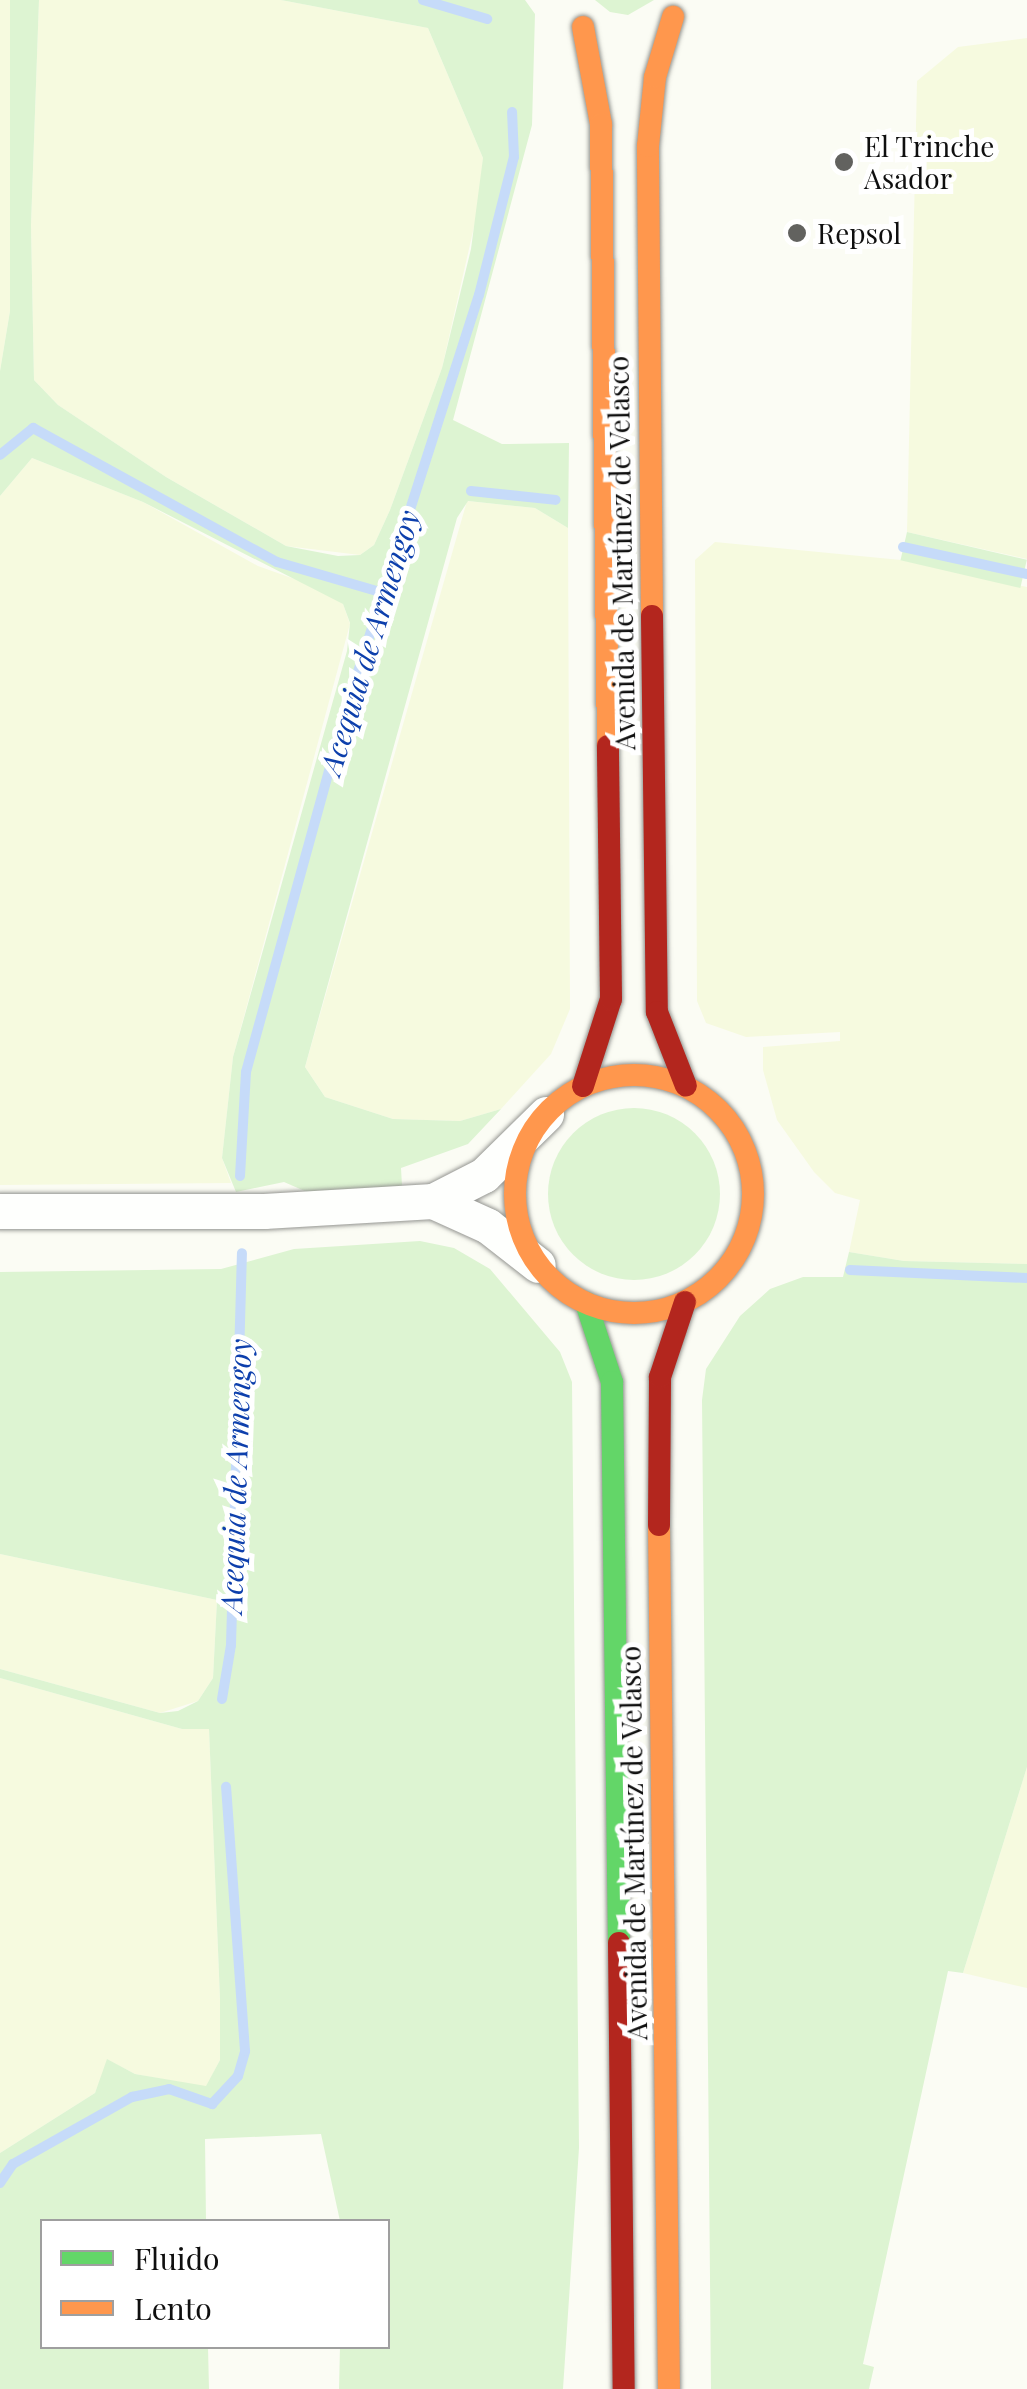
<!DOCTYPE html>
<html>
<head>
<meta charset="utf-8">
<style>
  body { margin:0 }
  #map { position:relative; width:1027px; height:2389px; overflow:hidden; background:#fbfcf4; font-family:"Playfair Display",serif }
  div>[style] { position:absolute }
  .farmland>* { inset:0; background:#f6fadf }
  .green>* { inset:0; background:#ddf4d2; transform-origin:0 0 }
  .round { border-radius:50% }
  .stream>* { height:10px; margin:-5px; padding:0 5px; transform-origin:5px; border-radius:5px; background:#c6dbf9 }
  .roads { filter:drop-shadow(0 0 2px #959692) drop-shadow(0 0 2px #959692) }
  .street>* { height:35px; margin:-17.5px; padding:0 17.5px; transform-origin:17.5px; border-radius:17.5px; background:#fefffd }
  .fast>* { height:22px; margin:-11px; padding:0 11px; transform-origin:11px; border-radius:11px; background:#63d668 }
  .slow>* { height:22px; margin:-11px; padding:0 11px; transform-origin:11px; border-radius:11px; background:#ff974d }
  .slow>.ring { margin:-11px; padding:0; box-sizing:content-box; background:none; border:22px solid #ff974d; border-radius:50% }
  .jam>* { height:22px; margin:-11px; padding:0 11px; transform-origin:11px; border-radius:11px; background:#b3261e }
  .dots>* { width:28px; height:28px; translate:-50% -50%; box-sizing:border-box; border:5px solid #fff; border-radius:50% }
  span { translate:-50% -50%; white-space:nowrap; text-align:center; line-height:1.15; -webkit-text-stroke:10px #fff; paint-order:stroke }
  .poi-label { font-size:28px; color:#0f0f0f }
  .left { translate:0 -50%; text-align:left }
  .street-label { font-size:28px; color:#0f0f0f }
  .water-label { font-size:30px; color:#0d3fac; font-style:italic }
  .legend { position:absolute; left:40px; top:2219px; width:350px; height:130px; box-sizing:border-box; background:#fff; border:2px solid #9f9f9f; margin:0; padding:12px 18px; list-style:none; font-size:30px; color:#0f0f0f }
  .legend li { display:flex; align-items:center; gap:20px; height:50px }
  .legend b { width:50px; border:2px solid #9f9f9f }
</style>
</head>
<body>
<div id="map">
  <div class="farmland">
    <div style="clip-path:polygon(0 0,10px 0,12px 86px,10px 311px,0 371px)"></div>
    <div style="clip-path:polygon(39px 0,281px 0,428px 28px,483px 158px,481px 196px,442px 368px,390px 510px,374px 545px,360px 555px,286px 546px,166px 477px,58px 405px,34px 380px,31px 225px)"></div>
    <div style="clip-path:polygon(1027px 38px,1027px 559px,907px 532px,917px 81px,958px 47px)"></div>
    <div style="clip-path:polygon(32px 458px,143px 502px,258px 566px,328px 591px,343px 604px,350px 624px,233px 1057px,222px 1158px,231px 1183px,0 1185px,0 496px)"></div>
    <div style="clip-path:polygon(467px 501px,535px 508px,568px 528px,570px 1009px,551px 1054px,501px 1109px,460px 1121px,393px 1119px,325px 1097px,305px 1067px)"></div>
    <div style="clip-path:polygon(715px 542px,901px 560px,1027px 587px,1027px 1264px,904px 1261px,849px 1252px,860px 1200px,835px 1193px,814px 1172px,777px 1120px,763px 1070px,763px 1047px,840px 1041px,840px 1032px,746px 1037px,706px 1023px,697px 1001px,695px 560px)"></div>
    <div style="clip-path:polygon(0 1554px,217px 1600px,213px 1678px,198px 1701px,160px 1713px,0 1669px)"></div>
    <div style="clip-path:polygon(0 1678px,182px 1729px,209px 1729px,220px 1999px,220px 2060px,206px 2087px,135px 2074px,108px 2060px,95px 2093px,0 2153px)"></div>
    <div style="clip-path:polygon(1027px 1767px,1027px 1988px,963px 1973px)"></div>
  </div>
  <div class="green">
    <div style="clip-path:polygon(10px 0,39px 0,31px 225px,34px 380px,58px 405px,166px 477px,286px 546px,338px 556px,360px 555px,374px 545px,390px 510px,442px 368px,471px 249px,483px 158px,428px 28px,281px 0,525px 0,535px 14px,532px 125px,453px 420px,502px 444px,569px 443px,568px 528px,535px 508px,468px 501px,457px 518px,305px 1067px,325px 1097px,393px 1119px,460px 1121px,501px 1109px,468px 1144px,401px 1168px,402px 1186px,307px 1192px,284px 1182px,236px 1192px,222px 1158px,233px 1057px,347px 651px,350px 623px,343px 604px,143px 502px,32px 458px,0 496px,0 371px,10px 311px)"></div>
    <div style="clip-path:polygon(595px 0,654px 0,628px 15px,610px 12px)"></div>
    <div style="left:907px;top:532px;width:123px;height:29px;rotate:13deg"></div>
    <div class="round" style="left:548px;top:1108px;width:172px;height:172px"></div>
    <div style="clip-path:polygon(420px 1241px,454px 1248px,490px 1269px,560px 1352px,572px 1382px,579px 2148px,563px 2389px,339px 2389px,340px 2347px,388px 2346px,388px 2222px,340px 2221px,321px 2134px,205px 2139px,206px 2221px,42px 2222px,42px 2346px,208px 2347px,209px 2389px,0 2389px,0 2153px,95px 2093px,107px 2059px,135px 2074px,206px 2086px,220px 2060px,220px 1999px,209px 1729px,182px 1729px,0 1678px,0 1669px,160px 1713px,178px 1711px,198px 1701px,213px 1678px,217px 1600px,0 1554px,0 1272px,221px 1269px,294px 1249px)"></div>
    <div style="clip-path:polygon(849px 1252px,904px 1261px,1027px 1264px,1027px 1767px,963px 1973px,948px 1971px,863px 2364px,874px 2367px,869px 2389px,711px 2389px,702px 1400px,706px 1369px,740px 1316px,770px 1289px,803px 1277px,843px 1277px)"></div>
  </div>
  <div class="stream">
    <div style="left:423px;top:0;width:67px;rotate:16.5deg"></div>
    <div style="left:0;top:455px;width:43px;rotate:-39.3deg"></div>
    <div style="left:33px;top:428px;width:278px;rotate:28.8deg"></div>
    <div style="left:277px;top:562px;width:111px;rotate:16.2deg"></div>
    <div style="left:471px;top:491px;width:85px;rotate:6deg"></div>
    <div style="left:903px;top:547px;width:127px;rotate:12.3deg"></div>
    <div style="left:240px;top:1176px;width:104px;rotate:-86.7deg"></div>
    <div style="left:246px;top:1072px;width:377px;rotate:-74.6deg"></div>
    <div style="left:346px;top:709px;width:435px;rotate:-72.2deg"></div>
    <div style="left:479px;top:295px;width:142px;rotate:-75.8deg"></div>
    <div style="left:514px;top:157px;width:45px;rotate:-92.5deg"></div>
    <div style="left:850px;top:1270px;width:177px;rotate:2.6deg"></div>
    <div style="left:222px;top:1699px;width:55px;rotate:-80.5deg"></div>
    <div style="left:231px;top:1645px;width:392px;rotate:-88.4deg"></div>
    <div style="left:0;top:2183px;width:23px;rotate:-56deg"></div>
    <div style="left:13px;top:2164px;width:137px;rotate:-29.4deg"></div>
    <div style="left:132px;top:2097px;width:38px;rotate:-12deg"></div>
    <div style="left:169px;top:2089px;width:46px;rotate:19.2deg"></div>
    <div style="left:212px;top:2104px;width:38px;rotate:-47deg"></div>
    <div style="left:238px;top:2076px;width:26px;rotate:-74deg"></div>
    <div style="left:245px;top:2051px;width:265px;rotate:-94.1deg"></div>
  </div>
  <div class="roads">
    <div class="street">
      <div style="left:433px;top:1201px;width:60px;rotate:24.4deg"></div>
      <div style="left:488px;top:1226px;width:63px;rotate:38deg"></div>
      <div style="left:0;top:1211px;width:264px"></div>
      <div style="left:264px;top:1211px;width:169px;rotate:-3.4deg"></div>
      <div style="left:433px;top:1201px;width:57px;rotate:-27deg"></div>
      <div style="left:484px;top:1175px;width:87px;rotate:-44.5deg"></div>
    </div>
    <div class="fast">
      <div style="left:586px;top:1303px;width:83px;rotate:71.8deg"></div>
      <div style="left:612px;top:1382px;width:561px;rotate:89.29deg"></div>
    </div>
    <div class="slow">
      <div style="left:583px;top:27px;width:99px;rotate:79.5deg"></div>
      <div style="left:601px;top:124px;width:622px;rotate:89.36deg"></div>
      <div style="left:652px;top:616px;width:470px;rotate:-90.5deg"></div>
      <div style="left:648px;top:146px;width:69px;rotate:-84.2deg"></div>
      <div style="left:655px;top:77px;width:63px;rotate:-73.3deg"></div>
      <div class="ring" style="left:515px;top:1075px;width:216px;height:216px"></div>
      <div style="left:659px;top:1525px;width:864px;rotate:89.34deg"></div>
    </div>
    <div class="jam">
      <div style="left:652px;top:616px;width:396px;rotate:89.3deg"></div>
      <div style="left:657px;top:1012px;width:79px;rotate:68.6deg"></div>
      <div style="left:583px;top:1086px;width:91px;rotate:-72.2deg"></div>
      <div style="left:611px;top:999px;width:253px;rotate:-90.7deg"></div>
      <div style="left:659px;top:1525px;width:148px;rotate:-89.6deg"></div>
      <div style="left:660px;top:1377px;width:79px;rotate:-71.6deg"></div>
      <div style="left:619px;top:1943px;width:446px;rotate:89.4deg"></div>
    </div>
  </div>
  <div class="dots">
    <div style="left:844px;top:162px;background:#62625f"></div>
    <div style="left:797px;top:233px;background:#62625f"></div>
  </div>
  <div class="poi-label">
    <span class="left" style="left:864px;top:162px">El Trinche<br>Asador</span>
    <span class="left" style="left:817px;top:233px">Repsol</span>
  </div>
  <div class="street-label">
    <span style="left:621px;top:553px;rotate:-91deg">Avenida de Martínez de Velasco</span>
    <span style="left:633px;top:1843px;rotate:-91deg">Avenida de Martínez de Velasco</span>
  </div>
  <div class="water-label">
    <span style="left:369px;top:642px;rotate:-73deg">Acequia de Armengoy</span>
    <span style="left:235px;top:1476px;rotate:-88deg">Acequia de Armengoy</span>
  </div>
  <ul class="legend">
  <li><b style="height:12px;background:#63d668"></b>Fluido</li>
  <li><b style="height:12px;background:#ff974d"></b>Lento</li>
  </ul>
</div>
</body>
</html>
